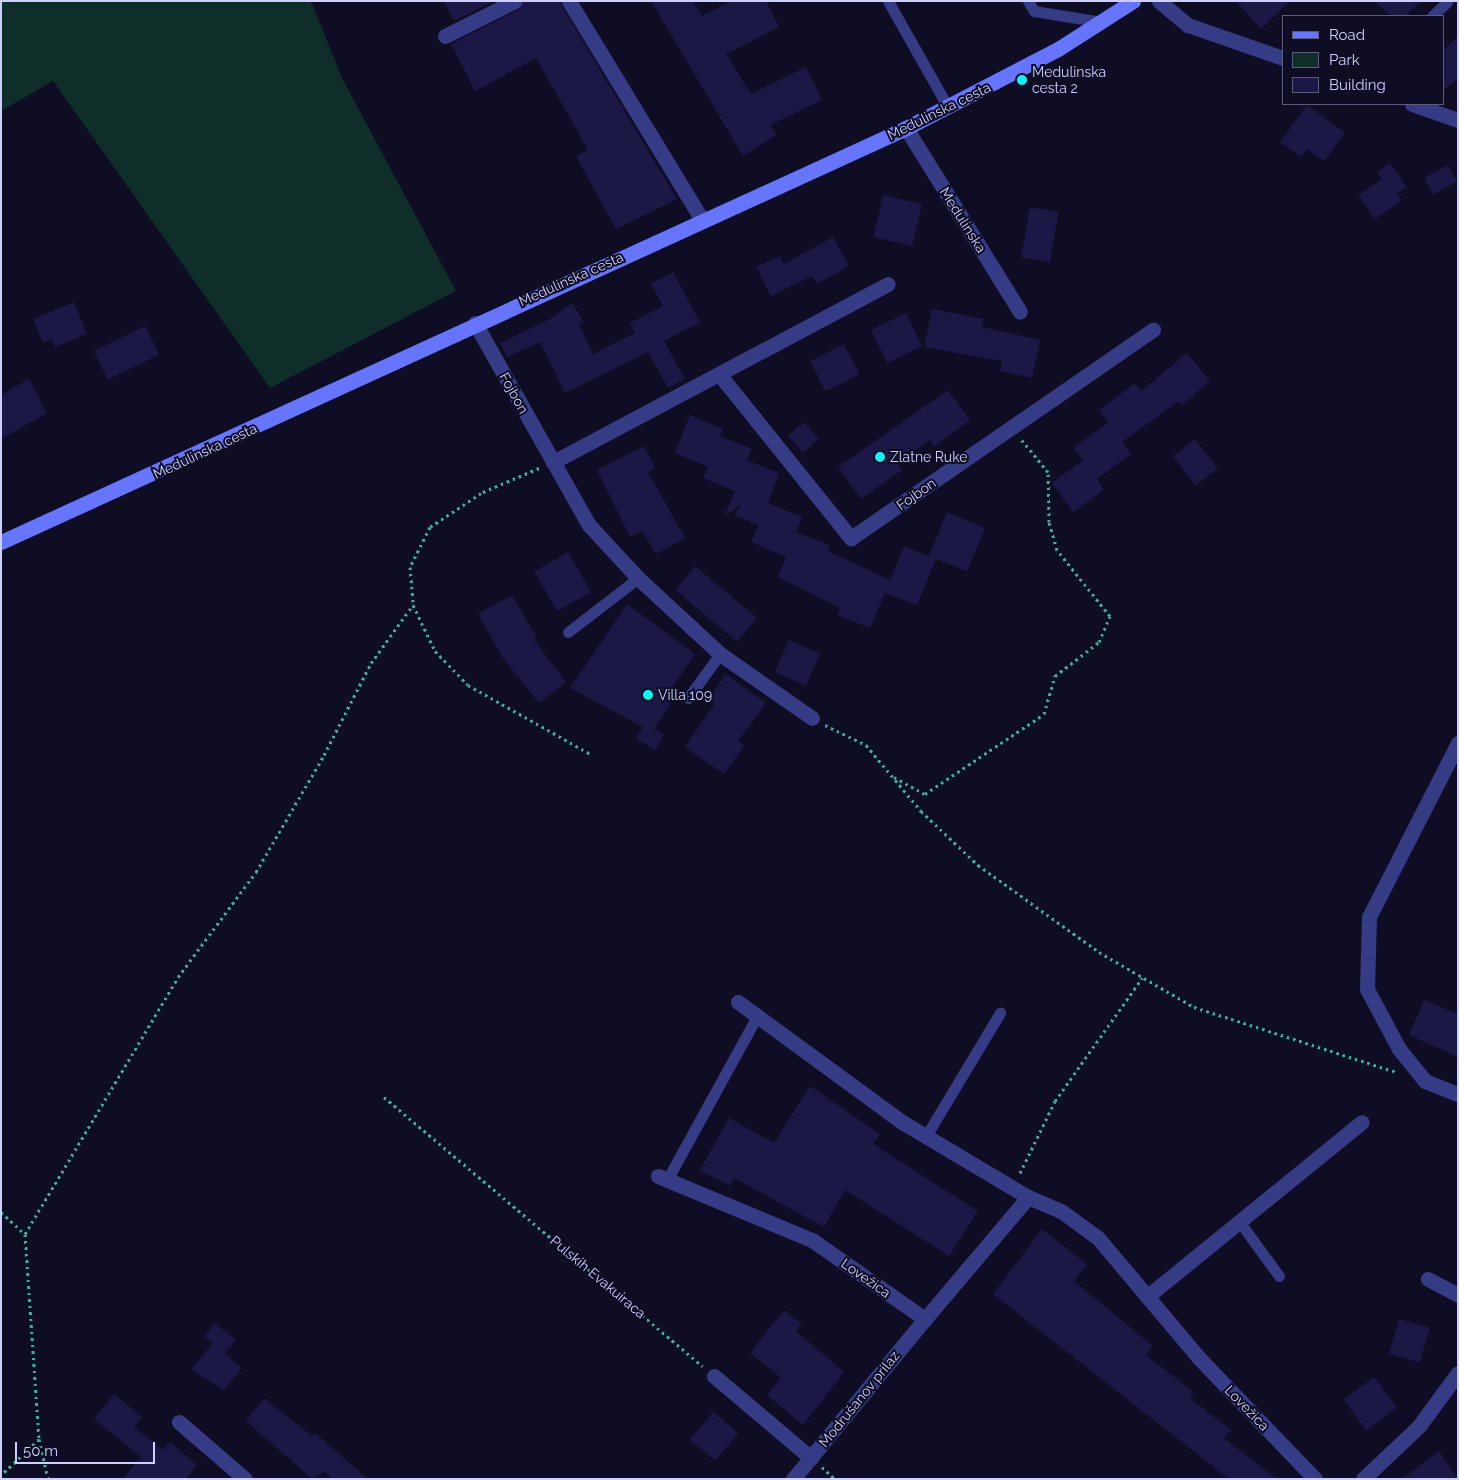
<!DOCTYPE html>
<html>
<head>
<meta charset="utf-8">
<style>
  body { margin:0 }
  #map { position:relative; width:1459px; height:1480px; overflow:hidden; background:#0e0d23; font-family:Raleway,sans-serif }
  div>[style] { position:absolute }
  .green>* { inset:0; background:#0f2e29 }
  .building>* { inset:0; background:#1b1845; transform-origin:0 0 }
  .path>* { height:3px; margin-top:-1.5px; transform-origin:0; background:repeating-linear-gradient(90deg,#28ba9f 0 2.5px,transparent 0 6.5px) }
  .lane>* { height:11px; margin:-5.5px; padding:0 5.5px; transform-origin:5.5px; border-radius:5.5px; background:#353c85 }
  .street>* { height:15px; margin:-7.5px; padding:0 7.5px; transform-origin:7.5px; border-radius:7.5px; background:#353c85 }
  .secondary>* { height:15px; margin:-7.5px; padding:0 7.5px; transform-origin:7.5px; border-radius:7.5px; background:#6675ff }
  .dots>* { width:14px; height:14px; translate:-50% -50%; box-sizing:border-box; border:2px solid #0e0d23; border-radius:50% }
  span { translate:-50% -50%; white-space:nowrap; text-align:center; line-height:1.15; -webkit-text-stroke:4px #0e0d23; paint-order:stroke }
  .poi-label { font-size:14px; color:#cfcfff }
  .left { translate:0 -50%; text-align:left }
  .street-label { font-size:14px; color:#cfcfff }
  .frame { position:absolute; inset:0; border:2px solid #cfcfff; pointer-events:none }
  .legend { position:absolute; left:1282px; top:15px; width:162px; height:90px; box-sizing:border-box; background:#0e0d23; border:1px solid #5b5b7b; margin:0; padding:6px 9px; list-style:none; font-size:15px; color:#cfcfff }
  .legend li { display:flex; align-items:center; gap:10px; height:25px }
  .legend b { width:25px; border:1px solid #5b5b7b }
  .scale { position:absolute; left:15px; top:1442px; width:140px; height:22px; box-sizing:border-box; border:2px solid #cfcfff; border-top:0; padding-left:6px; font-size:15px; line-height:18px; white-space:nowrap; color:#cfcfff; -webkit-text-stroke:4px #0e0d23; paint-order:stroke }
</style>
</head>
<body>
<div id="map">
  <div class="green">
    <div style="clip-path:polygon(1px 1px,311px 1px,342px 78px,456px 291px,270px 388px,53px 81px,1px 111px)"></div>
  </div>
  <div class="building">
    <div style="clip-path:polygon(443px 1px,494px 1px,454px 21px)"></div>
    <div style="clip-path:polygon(524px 1px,559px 1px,677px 199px,616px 229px,576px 156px,588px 150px,536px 58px,475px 91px,451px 44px,519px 9px)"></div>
    <div style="clip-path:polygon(651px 1px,693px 1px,702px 16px,731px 1px,766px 1px,779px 27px,726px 54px,751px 94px,806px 67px,822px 100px,770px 125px,776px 135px,743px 156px)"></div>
    <div style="clip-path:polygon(1236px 1px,1290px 1px,1261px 29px)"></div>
    <div style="clip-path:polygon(1375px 1px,1421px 1px,1405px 16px,1390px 16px)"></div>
    <div style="clip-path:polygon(1458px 37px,1458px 78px,1443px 91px,1443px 50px)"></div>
    <div style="clip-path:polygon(1307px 105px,1345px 133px,1324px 161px,1307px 149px,1301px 157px,1280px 142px)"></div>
    <div style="clip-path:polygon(1390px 163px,1407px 187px,1397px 194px,1402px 200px,1375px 219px,1358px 195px,1382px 179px,1377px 172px)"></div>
    <div style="left:1448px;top:165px;width:19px;height:27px;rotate:62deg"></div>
    <div style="left:883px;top:195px;width:40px;height:43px;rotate:13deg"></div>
    <div style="left:1030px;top:207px;width:29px;height:51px;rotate:10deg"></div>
    <div style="clip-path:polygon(833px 237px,849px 266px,817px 284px,812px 276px,771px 296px,756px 267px,780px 256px,784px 264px)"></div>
    <div style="clip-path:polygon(673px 272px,700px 322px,664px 341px,685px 379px,668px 388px,648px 352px,565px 393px,540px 342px,507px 357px,500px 343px,550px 319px,572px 303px,584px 322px,579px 325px,593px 354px,635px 333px,630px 323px,663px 306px,651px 284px)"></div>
    <div style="clip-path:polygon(74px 302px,87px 334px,55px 347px,52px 339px,43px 343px,33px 319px)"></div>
    <div style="clip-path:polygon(932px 309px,984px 319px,982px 327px,1040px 340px,1032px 378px,1000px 371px,1002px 361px,924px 347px)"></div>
    <div style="left:906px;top:313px;width:37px;height:39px;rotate:64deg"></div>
    <div style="left:145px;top:326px;width:32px;height:57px;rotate:64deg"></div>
    <div style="left:844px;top:344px;width:34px;height:38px;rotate:63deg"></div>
    <div style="clip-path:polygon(1187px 353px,1210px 381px,1182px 405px,1179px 401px,1122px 442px,1131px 454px,1097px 479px,1104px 490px,1073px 512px,1052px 483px,1083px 460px,1074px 448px,1108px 422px,1099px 410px,1135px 383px,1141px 391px)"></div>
    <div style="clip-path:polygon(29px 379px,47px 413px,1px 439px,1px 395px)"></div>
    <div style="clip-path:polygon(948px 390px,970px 420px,935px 446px,930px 440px,897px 463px,902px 470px,861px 499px,838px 467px)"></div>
    <div style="clip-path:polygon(690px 415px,723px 429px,720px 436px,752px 449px,747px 460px,779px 473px,768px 503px,802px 517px,796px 532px,830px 545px,828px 551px,890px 580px,904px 546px,929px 556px,947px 512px,985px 528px,967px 571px,936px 559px,917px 605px,885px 593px,870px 628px,837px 615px,840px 608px,778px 577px,786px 557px,751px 542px,759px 525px,734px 515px,741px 505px,725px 515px,735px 491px,703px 478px,708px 467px,675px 453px)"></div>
    <div style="left:804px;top:422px;width:23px;height:21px;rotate:50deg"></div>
    <div style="left:1195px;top:439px;width:37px;height:28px;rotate:52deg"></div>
    <div style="clip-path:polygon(644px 446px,655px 468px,648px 472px,685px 538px,656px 554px,642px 531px,630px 537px,597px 470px)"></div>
    <div style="left:568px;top:552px;width:46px;height:39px;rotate:60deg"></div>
    <div style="left:695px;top:566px;width:81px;height:31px;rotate:40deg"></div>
    <div style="clip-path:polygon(512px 595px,537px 638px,534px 640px,566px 682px,539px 703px,503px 658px,478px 614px)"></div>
    <div style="clip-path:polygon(627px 604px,695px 654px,669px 692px,675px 696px,654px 729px,664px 735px,655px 750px,636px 738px,643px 727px,570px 688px)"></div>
    <div style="left:789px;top:640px;width:34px;height:35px;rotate:24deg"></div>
    <div style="clip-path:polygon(726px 674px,766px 703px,738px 741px,744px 746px,724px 774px,685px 747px,715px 703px,709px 698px)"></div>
    <div style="clip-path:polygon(1424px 1000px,1458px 1014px,1458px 1057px,1409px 1035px)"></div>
    <div style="clip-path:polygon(810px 1086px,880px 1134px,873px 1144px,978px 1211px,949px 1256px,845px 1190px,824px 1227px,734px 1178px,730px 1186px,700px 1170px,729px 1118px,774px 1143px)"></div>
    <div style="clip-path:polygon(1042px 1229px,1087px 1264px,1074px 1281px,1153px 1346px,1146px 1355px,1194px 1392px,1190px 1398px,1231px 1430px,1224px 1438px,1277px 1479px,1229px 1479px,993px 1294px)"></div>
    <div style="clip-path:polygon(784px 1310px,802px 1324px,796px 1331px,844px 1372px,803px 1425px,767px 1395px,781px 1378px,750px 1353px)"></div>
    <div style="left:1399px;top:1319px;width:32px;height:36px;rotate:16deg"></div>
    <div style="clip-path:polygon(215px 1323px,236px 1340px,225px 1354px,242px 1368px,224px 1390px,191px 1369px,213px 1343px,204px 1336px)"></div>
    <div style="left:1374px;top:1377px;width:38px;height:38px;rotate:53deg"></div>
    <div style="clip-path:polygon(114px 1394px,142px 1417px,134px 1427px,163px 1450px,170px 1442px,197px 1465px,186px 1479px,123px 1479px,141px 1457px,94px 1419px)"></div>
    <div style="clip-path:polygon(264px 1398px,312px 1436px,315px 1433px,368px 1479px,333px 1479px,325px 1471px,312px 1479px,246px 1421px)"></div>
    <div style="left:713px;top:1412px;width:33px;height:36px;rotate:40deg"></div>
    <div style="clip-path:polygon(1439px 1451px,1458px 1479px,1402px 1479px)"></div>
  </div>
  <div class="path">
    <div style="left:539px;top:468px;width:63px;rotate:156.7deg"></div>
    <div style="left:481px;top:493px;width:61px;rotate:146.3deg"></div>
    <div style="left:430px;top:527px;width:45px;rotate:116.6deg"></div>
    <div style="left:410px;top:567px;width:38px;rotate:85deg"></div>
    <div style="left:413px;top:605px;width:51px;rotate:64.4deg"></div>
    <div style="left:435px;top:651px;width:47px;rotate:45.9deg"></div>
    <div style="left:468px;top:685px;width:142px;rotate:29.4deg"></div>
    <div style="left:825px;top:725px;width:46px;rotate:26deg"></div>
    <div style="left:866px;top:745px;width:86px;rotate:50.2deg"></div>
    <div style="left:921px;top:811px;width:79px;rotate:43.5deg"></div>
    <div style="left:978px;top:865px;width:149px;rotate:35.7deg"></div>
    <div style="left:1099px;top:952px;width:110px;rotate:30.1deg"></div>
    <div style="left:1194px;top:1007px;width:212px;rotate:17.8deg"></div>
    <div style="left:894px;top:777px;width:35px;rotate:29deg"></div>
    <div style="left:925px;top:794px;width:143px;rotate:-33.9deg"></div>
    <div style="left:1044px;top:714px;width:40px;rotate:-74deg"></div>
    <div style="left:1055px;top:676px;width:56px;rotate:-37.7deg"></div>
    <div style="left:1099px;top:642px;width:28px;rotate:-67deg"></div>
    <div style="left:1110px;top:616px;width:85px;rotate:-128.8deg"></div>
    <div style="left:1057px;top:550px;width:29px;rotate:-106deg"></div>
    <div style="left:1049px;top:522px;width:50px;rotate:-91.1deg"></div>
    <div style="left:1048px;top:472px;width:43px;rotate:-129.3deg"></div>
    <div style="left:384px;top:1097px;width:417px;rotate:40.2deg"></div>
    <div style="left:1020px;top:1173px;width:80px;rotate:-64.1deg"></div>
    <div style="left:1055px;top:1101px;width:151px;rotate:-54.7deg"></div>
    <div style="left:1px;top:1212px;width:33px;rotate:43deg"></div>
    <div style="left:25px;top:1234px;width:205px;rotate:86.1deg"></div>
    <div style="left:39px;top:1439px;width:52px;rotate:136.5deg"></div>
    <div style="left:25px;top:1234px;width:299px;rotate:-59.2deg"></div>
    <div style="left:178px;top:977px;width:131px;rotate:-53.4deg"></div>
    <div style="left:256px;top:872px;width:135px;rotate:-59.8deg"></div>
    <div style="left:324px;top:755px;width:103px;rotate:-62.9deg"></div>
    <div style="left:371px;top:663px;width:72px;rotate:-54.1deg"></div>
    <div style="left:39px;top:1439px;width:41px;rotate:77.3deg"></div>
    <div style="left:822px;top:1467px;width:18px;rotate:43deg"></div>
  </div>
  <div class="lane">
    <div style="left:888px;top:1px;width:122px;rotate:60.5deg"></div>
    <div style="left:1028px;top:1px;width:12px;rotate:59deg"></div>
    <div style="left:1034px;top:11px;width:69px;rotate:9.2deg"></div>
    <div style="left:1432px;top:16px;width:21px;rotate:-43deg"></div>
    <div style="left:568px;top:632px;width:88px;rotate:-37.6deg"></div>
    <div style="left:688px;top:698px;width:54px;rotate:-54deg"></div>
    <div style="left:926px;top:1136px;width:144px;rotate:-59deg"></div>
    <div style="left:667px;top:1180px;width:187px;rotate:-61.2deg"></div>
    <div style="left:1239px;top:1221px;width:68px;rotate:54deg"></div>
  </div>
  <div class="street">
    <div style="left:569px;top:1px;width:256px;rotate:58.7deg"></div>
    <div style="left:1159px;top:1px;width:38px;rotate:40deg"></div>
    <div style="left:1188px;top:25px;width:101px;rotate:19.2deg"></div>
    <div style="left:445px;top:36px;width:78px;rotate:-26.6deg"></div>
    <div style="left:1412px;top:104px;width:49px;rotate:19.2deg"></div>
    <div style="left:906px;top:128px;width:216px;rotate:58.2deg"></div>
    <div style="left:475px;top:323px;width:232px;rotate:60.6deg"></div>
    <div style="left:589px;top:525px;width:72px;rotate:47.2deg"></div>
    <div style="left:638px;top:578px;width:112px;rotate:42.8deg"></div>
    <div style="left:720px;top:654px;width:112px;rotate:34.8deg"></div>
    <div style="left:719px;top:374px;width:211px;rotate:51.2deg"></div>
    <div style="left:851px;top:538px;width:367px;rotate:-34.6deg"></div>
    <div style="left:553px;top:462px;width:379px;rotate:-28deg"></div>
    <div style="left:1458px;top:743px;width:195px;rotate:117.1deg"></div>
    <div style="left:1369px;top:917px;width:72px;rotate:91.6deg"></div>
    <div style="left:1367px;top:989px;width:68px;rotate:61.9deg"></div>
    <div style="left:1399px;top:1049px;width:41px;rotate:50.9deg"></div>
    <div style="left:1425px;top:1081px;width:35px;rotate:22deg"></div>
    <div style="left:738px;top:1002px;width:203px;rotate:36.2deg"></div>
    <div style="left:902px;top:1122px;width:147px;rotate:30.8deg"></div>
    <div style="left:1028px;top:1197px;width:36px;rotate:23deg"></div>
    <div style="left:1061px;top:1211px;width:46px;rotate:36.1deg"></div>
    <div style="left:1098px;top:1238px;width:157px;rotate:49.9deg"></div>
    <div style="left:1199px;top:1358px;width:168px;rotate:46.2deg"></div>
    <div style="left:658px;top:1176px;width:167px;rotate:22.6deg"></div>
    <div style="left:812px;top:1240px;width:138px;rotate:35deg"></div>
    <div style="left:925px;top:1319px;width:160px;rotate:-49.8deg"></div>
    <div style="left:1428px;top:1279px;width:34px;rotate:28deg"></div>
    <div style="left:1149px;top:1295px;width:274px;rotate:-39.1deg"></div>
    <div style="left:714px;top:1376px;width:127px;rotate:40.2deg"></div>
    <div style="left:179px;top:1422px;width:87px;rotate:40.8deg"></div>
    <div style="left:793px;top:1479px;width:207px;rotate:-50.5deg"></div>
    <div style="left:1363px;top:1479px;width:77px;rotate:-43.4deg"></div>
    <div style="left:1419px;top:1426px;width:66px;rotate:-53.7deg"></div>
  </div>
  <div class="secondary">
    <div style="left:1px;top:542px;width:995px;rotate:-24.58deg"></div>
    <div style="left:906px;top:128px;width:171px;rotate:-27.5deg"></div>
    <div style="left:1058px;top:49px;width:89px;rotate:-32.6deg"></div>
  </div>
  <div class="dots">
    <div style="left:1022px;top:80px;background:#00faf4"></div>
    <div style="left:880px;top:457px;background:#00faf4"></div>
    <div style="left:648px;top:695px;background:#00faf4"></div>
  </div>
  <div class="poi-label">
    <span class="left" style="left:1032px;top:80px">Medulinska<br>cesta 2</span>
    <span class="left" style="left:890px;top:457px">Zlatne Ruke</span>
    <span class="left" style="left:658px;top:695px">Villa 109</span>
  </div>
  <div class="street-label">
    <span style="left:939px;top:111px;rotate:-26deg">Medulinska cesta</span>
    <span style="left:963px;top:220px;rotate:58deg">Medulinska</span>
    <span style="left:571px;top:279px;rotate:-24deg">Medulinska cesta</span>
    <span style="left:514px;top:393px;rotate:61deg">Fojbon</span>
    <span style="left:205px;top:451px;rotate:-25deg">Medulinska cesta</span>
    <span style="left:916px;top:494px;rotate:-35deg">Fojbon</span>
    <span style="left:598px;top:1277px;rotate:40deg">Pulskih Evakuiraca</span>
    <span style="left:866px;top:1278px;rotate:35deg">Lovežica</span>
    <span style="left:859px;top:1399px;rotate:-51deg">Modrušanov prilaz</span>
    <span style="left:1247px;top:1408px;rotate:46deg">Lovežica</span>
  </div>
  <div class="frame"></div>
  <ul class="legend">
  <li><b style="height:6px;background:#6675ff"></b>Road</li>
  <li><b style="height:14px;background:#0f2e29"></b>Park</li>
  <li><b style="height:14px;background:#1b1845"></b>Building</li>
  </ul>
  <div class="scale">50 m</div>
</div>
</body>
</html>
